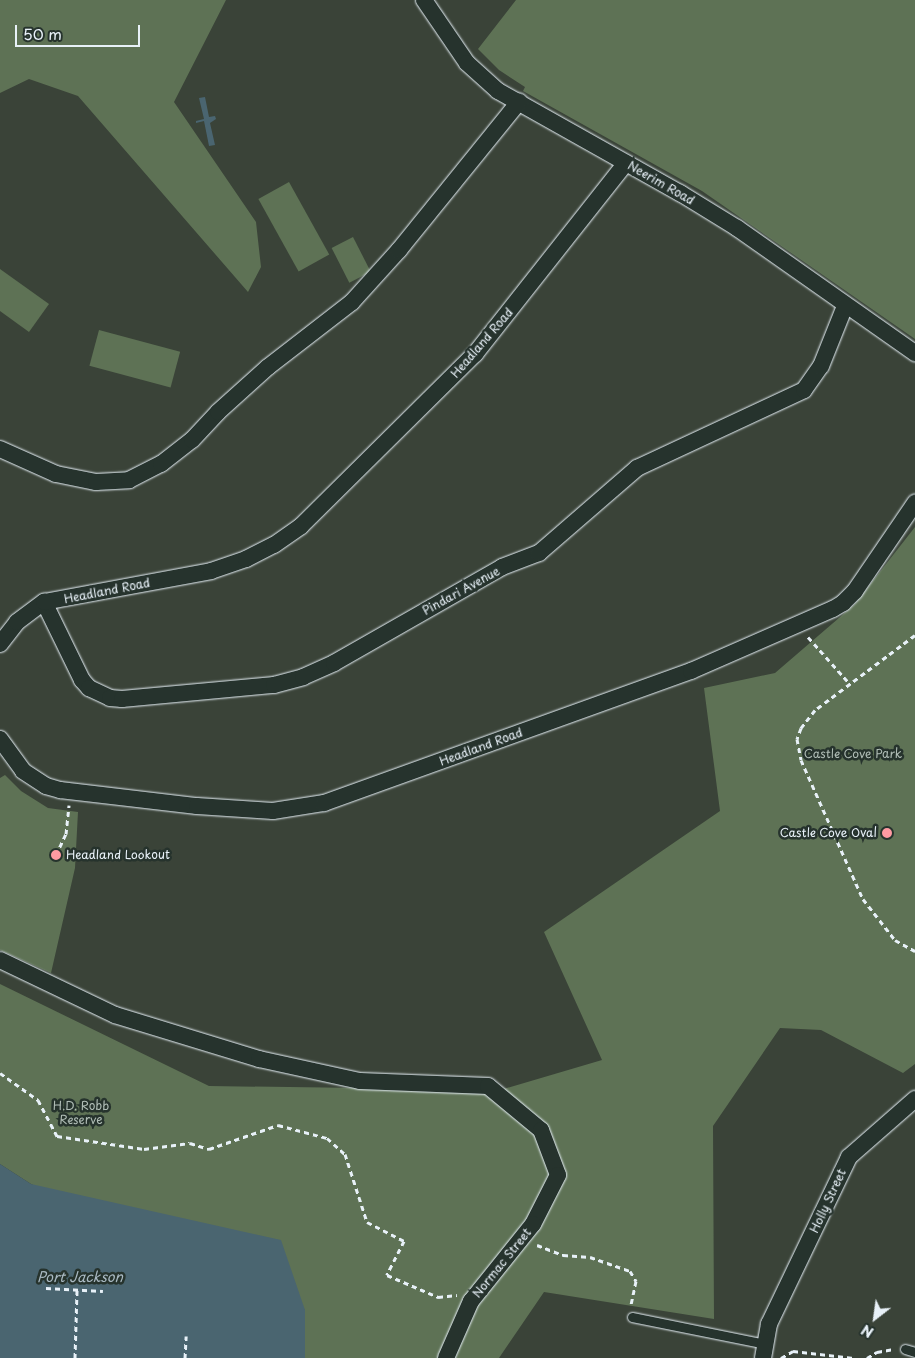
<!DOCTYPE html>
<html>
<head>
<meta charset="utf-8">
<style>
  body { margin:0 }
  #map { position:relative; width:915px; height:1358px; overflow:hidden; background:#3a4338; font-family:"Playpen Sans",sans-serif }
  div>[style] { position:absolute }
  .green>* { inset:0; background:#5e7255; transform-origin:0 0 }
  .water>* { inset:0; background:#4a6570 }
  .path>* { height:3px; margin-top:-1.5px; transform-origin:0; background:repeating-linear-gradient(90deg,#e8f1f8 0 5px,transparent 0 9px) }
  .roads { filter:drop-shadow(0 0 1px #e8f1f8) drop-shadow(0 0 1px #e8f1f8) }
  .lane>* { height:9px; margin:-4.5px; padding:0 4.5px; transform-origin:4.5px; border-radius:4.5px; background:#26332d }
  .street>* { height:16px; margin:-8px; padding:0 8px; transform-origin:8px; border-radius:8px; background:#26332d }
  .dots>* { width:14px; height:14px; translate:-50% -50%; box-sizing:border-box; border:2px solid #26332d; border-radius:50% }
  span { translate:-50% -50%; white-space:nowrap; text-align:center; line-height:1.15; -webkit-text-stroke:5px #26332d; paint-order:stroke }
  .street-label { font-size:12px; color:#e8f1f8 }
  .park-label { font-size:12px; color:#b1beb7 }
  .poi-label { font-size:12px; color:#e8f1f8 }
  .right { translate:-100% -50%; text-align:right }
  .left { translate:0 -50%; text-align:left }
  .water-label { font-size:14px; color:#a9b9c2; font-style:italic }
  .north { position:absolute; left:850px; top:1293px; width:50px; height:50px; -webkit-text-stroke:4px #26332d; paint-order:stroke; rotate:210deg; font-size:14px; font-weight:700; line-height:20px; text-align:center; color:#e8f1f8 }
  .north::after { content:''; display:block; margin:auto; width:18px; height:22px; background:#e8f1f8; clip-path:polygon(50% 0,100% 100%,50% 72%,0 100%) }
  .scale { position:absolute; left:15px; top:25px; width:125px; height:22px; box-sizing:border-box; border:2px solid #e8f1f8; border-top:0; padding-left:6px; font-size:15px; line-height:18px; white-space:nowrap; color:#e8f1f8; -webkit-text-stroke:4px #26332d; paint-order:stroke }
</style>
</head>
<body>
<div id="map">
  <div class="green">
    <div style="clip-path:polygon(0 0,226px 0,174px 102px,256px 222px,261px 267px,248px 292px,78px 96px,29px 79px,0 93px)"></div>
    <div style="clip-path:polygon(516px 0,915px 0,915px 339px,702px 191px,523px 91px,525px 87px,499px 70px,478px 49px)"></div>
    <div style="left:289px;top:182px;width:83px;height:35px;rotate:61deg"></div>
    <div style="left:353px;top:237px;width:39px;height:24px;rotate:63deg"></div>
    <div style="clip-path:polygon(0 269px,49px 304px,29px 332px,0 311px)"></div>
    <div style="left:99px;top:330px;width:84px;height:37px;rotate:15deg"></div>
    <div style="clip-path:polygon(915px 527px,915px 1064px,903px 1073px,821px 1030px,780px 1028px,713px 1126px,714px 1319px,544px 1292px,499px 1358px,305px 1358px,305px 1310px,31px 1184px,0 1164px,0 984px,209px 1086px,500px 1090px,602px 1060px,544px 932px,720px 811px,704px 688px,775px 673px,854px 605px)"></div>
    <div style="clip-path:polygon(5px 775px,21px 791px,48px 808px,78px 812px,75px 868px,51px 973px,0 950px,0 778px)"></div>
  </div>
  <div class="water">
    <div style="clip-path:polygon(205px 97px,209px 117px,215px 116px,216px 119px,210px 123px,215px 145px,209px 146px,204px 121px,196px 123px,196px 121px,204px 119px,199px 98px)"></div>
    <div style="clip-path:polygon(0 1164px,31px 1184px,281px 1240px,305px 1310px,305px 1358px,0 1358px)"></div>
  </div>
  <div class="path">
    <div style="left:915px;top:635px;width:125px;rotate:143.1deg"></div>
    <div style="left:815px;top:710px;width:23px;rotate:128deg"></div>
    <div style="left:801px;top:728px;width:12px;rotate:110deg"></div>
    <div style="left:797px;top:739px;width:21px;rotate:79deg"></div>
    <div style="left:801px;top:760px;width:152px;rotate:66deg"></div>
    <div style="left:863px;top:899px;width:52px;rotate:52deg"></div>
    <div style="left:895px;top:940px;width:23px;rotate:29deg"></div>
    <div style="left:808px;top:637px;width:63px;rotate:48.2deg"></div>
    <div style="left:56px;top:855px;width:23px;rotate:-65deg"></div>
    <div style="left:66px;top:834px;width:29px;rotate:-84deg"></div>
    <div style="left:0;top:1073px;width:47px;rotate:35.4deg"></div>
    <div style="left:38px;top:1100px;width:41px;rotate:62.2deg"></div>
    <div style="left:57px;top:1136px;width:88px;rotate:8.5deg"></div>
    <div style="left:144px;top:1149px;width:46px;rotate:-7.4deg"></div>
    <div style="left:190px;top:1143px;width:20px;rotate:18deg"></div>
    <div style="left:209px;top:1149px;width:73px;rotate:-19.2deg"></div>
    <div style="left:278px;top:1125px;width:51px;rotate:14.9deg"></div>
    <div style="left:327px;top:1138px;width:24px;rotate:42deg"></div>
    <div style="left:345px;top:1154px;width:71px;rotate:72.1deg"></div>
    <div style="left:367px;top:1222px;width:42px;rotate:27.2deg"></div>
    <div style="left:404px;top:1241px;width:38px;rotate:117deg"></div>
    <div style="left:387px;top:1275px;width:56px;rotate:23.3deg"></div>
    <div style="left:438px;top:1297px;width:19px;rotate:-6deg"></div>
    <div style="left:537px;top:1245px;width:28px;rotate:21deg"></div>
    <div style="left:563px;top:1255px;width:27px;rotate:4deg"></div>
    <div style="left:590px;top:1257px;width:42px;rotate:19.3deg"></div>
    <div style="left:630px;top:1271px;width:12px;rotate:59deg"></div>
    <div style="left:636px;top:1281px;width:25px;rotate:102deg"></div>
    <div style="left:46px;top:1288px;width:57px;rotate:3deg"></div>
    <div style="left:75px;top:1358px;width:68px;rotate:-88.3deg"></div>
    <div style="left:185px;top:1358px;width:22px;rotate:-87deg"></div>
    <div style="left:781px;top:1358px;width:14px;rotate:-30deg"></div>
    <div style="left:793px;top:1351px;width:61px;rotate:6.5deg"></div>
    <div style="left:867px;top:1358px;width:12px;rotate:-31deg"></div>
    <div style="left:877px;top:1352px;width:17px;rotate:-10deg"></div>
  </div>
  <div class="roads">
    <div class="lane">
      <div style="left:632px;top:1317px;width:137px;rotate:11.4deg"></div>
      <div style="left:905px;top:1349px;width:10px;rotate:17deg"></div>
    </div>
    <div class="street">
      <div style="left:424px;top:0;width:76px;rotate:55.7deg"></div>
      <div style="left:467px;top:63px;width:42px;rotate:42.1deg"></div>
      <div style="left:498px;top:91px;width:209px;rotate:29.3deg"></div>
      <div style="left:680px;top:193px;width:67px;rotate:31.6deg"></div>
      <div style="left:737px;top:228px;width:218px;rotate:35.1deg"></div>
      <div style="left:0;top:449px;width:61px;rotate:24.1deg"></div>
      <div style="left:56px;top:474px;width:41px;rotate:11.3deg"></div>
      <div style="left:96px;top:482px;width:33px;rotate:-3deg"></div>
      <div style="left:129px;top:480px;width:36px;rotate:-27deg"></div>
      <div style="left:161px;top:464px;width:39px;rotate:-38deg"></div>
      <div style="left:192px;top:440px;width:38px;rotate:-47deg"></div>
      <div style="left:218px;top:412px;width:67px;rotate:-42deg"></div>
      <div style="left:268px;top:367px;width:106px;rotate:-37.7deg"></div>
      <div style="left:352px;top:302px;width:70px;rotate:-47.9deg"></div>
      <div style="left:399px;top:250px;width:191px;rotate:-51deg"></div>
      <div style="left:44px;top:602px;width:87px;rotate:64deg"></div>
      <div style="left:82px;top:680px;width:11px;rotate:49deg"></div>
      <div style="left:89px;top:688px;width:23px;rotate:25deg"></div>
      <div style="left:110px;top:698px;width:12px;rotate:5deg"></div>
      <div style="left:122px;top:699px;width:153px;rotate:-5.3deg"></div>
      <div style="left:274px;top:685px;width:30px;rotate:-15deg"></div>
      <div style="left:303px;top:677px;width:34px;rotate:-24deg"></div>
      <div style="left:334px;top:663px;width:193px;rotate:-29.7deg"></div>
      <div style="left:502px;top:567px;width:40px;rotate:-21deg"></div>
      <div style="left:539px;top:553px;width:130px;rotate:-40.9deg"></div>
      <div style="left:637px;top:468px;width:184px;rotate:-25deg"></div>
      <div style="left:804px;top:390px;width:29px;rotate:-55deg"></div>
      <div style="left:821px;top:366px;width:65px;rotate:-68.2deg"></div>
      <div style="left:0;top:644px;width:28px;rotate:-52deg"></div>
      <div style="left:17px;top:622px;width:34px;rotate:-37deg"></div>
      <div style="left:44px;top:602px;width:170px;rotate:-10.5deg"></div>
      <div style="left:211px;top:571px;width:37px;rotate:-19deg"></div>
      <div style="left:246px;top:559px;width:31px;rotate:-27deg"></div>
      <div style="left:274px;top:545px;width:33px;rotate:-35deg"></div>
      <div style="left:301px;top:526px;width:245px;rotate:-44.7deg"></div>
      <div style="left:475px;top:354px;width:243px;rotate:-51.7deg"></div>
      <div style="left:0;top:739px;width:39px;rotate:54deg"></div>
      <div style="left:23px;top:771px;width:27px;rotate:33deg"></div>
      <div style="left:46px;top:786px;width:15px;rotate:16deg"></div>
      <div style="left:60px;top:790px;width:138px;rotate:6.7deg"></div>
      <div style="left:197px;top:806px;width:76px;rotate:3.8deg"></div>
      <div style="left:273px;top:811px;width:52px;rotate:-8.9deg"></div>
      <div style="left:324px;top:803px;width:390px;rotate:-19.8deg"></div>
      <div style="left:691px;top:671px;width:155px;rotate:-23.6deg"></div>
      <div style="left:833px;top:609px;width:12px;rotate:-31deg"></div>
      <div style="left:843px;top:603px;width:17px;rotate:-45deg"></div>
      <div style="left:855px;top:591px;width:107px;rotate:-55.7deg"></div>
      <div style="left:0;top:960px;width:127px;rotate:25.6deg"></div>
      <div style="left:115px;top:1015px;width:151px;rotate:17deg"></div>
      <div style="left:259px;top:1059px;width:103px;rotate:12.3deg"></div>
      <div style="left:360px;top:1081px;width:128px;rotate:2.2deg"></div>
      <div style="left:488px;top:1086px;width:69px;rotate:39.7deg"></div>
      <div style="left:541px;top:1130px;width:48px;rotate:69.3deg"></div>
      <div style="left:558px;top:1175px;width:55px;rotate:117deg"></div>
      <div style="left:533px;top:1224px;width:99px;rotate:128.8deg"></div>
      <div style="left:471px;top:1301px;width:62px;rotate:113.7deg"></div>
      <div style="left:763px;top:1358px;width:35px;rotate:-80deg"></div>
      <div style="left:769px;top:1324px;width:185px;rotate:-64.4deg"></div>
      <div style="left:849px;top:1157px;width:88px;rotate:-41.3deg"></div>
    </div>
  </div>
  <div class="dots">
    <div style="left:887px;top:833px;background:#ff9aa2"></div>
    <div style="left:56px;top:855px;background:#ff9aa2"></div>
  </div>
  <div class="street-label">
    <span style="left:661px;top:183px;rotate:30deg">Neerim Road</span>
    <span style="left:482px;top:343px;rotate:-49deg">Headland Road</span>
    <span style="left:107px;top:591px;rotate:-11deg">Headland Road</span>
    <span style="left:461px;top:591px;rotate:-29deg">Pindari Avenue</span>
    <span style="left:481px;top:747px;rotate:-20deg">Headland Road</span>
    <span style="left:828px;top:1201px;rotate:-65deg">Holly Street</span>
    <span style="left:502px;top:1263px;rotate:-51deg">Normac Street</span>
  </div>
  <div class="park-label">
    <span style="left:853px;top:754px">Castle Cove Park</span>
    <span style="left:81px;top:1113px">H.D. Robb<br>Reserve</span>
  </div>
  <div class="poi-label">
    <span class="right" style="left:877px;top:833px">Castle Cove Oval</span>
    <span class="left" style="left:66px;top:855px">Headland Lookout</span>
  </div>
  <div class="water-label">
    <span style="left:80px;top:1277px">Port Jackson</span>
  </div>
  <div class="north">N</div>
  <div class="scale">50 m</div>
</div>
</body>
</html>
